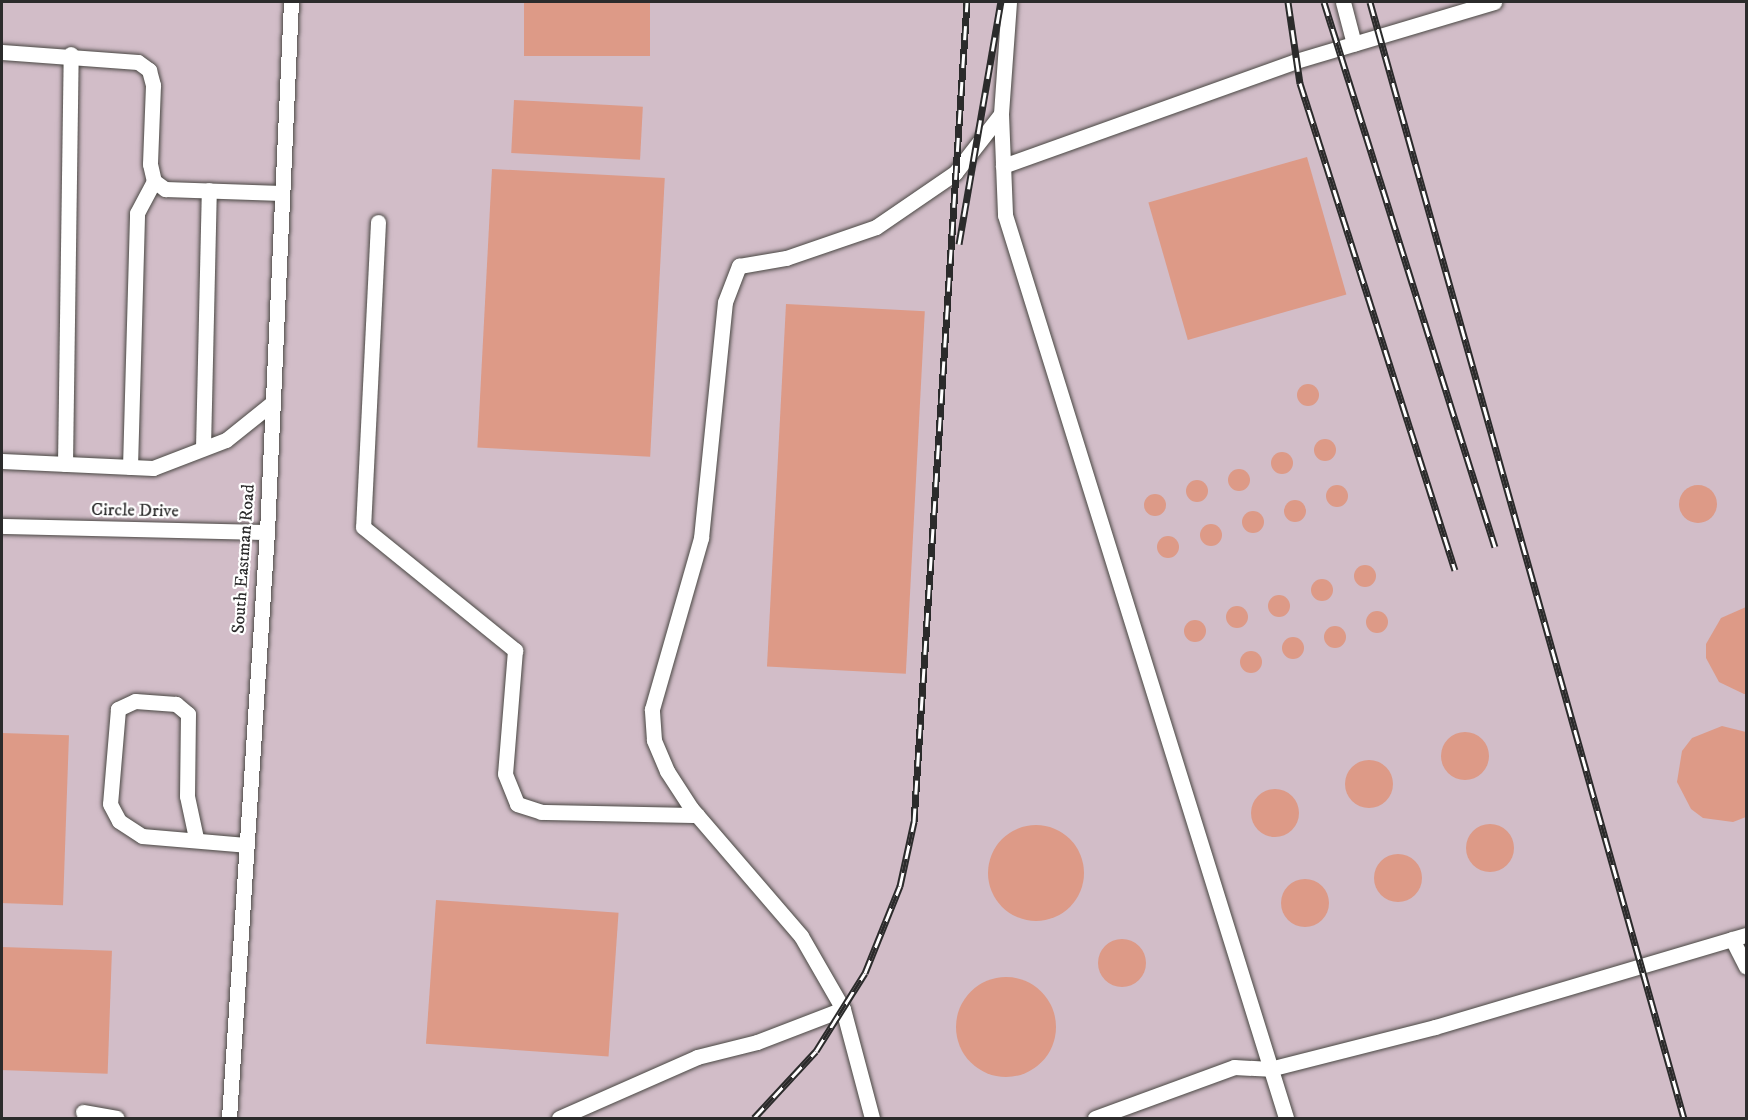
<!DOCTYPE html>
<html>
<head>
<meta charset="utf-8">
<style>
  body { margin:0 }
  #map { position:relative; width:1748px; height:1120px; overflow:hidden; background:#f0e7cc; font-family:"IM FELL DW Pica",serif }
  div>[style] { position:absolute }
  .industrial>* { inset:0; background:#d2bdc8; transform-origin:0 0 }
  .building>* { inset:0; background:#dd9a87; transform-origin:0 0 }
  .round { border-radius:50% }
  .roads { filter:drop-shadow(0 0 2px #494743) drop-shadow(0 0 2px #494743) }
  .service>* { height:15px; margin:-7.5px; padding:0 7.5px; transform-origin:7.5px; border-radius:7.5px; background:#fff }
  .rail>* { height:7px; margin-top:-3.5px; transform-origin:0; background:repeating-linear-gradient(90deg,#fff 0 14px,#2b2b2b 0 28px); box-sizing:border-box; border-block:2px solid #2b2b2b }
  span { translate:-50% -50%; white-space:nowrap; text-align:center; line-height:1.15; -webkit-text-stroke:4.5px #fff; paint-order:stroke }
  .street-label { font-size:18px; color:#2b2b2b }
  .frame { position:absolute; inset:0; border:3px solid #2b2b2b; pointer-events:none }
</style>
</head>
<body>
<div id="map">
  <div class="industrial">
    <div style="left:2px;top:2px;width:1744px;height:1116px"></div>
  </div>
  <div class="building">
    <div style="left:524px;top:2px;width:126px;height:54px"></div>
    <div style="left:514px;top:100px;width:129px;height:53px;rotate:3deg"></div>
    <div style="left:1307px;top:157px;width:143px;height:165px;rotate:74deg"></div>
    <div style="left:492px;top:169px;width:173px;height:279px;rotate:3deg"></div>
    <div style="left:786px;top:304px;width:139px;height:363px;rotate:3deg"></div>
    <div class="round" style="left:1297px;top:384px;width:22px;height:22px"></div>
    <div class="round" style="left:1314px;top:439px;width:22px;height:22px"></div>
    <div class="round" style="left:1271px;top:452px;width:22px;height:22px"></div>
    <div class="round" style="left:1228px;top:469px;width:22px;height:22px"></div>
    <div class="round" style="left:1186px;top:480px;width:22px;height:22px"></div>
    <div class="round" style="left:1326px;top:485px;width:22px;height:22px"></div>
    <div class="round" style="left:1679px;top:485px;width:38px;height:38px"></div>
    <div class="round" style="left:1144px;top:494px;width:22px;height:22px"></div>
    <div class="round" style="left:1284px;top:500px;width:22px;height:22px"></div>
    <div class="round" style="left:1242px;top:511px;width:22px;height:22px"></div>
    <div class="round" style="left:1200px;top:524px;width:22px;height:22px"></div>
    <div class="round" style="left:1157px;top:536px;width:22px;height:22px"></div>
    <div class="round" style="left:1354px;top:565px;width:22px;height:22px"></div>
    <div class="round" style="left:1311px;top:579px;width:22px;height:22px"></div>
    <div class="round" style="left:1268px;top:595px;width:22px;height:22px"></div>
    <div class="round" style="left:1226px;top:606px;width:22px;height:22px"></div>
    <div style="clip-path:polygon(1746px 607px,1746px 694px,1744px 694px,1719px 682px,1706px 658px,1706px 644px,1721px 618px)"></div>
    <div class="round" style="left:1366px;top:611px;width:22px;height:22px"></div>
    <div class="round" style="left:1184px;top:620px;width:22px;height:22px"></div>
    <div class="round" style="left:1324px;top:626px;width:22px;height:22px"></div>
    <div class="round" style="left:1282px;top:637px;width:22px;height:22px"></div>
    <div class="round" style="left:1240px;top:651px;width:22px;height:22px"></div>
    <div style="clip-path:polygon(1722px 726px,1746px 732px,1746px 817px,1733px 822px,1703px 818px,1691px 809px,1677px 782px,1682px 751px,1692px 738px)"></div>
    <div class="round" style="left:1441px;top:732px;width:48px;height:48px"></div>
    <div style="left:2px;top:733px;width:67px;height:170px;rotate:2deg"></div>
    <div class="round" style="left:1345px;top:760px;width:48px;height:48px"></div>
    <div class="round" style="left:1251px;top:789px;width:48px;height:48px"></div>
    <div class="round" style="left:1466px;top:824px;width:48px;height:48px"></div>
    <div class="round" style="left:988px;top:825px;width:96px;height:96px"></div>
    <div class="round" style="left:1374px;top:854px;width:48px;height:48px"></div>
    <div class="round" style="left:1281px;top:879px;width:48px;height:48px"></div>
    <div style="left:436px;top:900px;width:183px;height:144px;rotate:4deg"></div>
    <div class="round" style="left:1098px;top:939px;width:48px;height:48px"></div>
    <div style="left:2px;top:947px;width:110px;height:123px;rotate:2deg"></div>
    <div class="round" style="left:956px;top:977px;width:100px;height:100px"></div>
  </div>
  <div class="roads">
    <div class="service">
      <div style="left:1009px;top:2px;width:112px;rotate:94.1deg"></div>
      <div style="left:1001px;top:114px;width:101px;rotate:87.7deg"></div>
      <div style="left:1005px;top:215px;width:946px;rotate:72.71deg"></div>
      <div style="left:1343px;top:2px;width:43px;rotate:75.3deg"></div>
      <div style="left:2px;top:52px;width:136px;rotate:4.2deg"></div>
      <div style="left:138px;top:62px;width:14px;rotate:36deg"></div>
      <div style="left:149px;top:70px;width:16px;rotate:75deg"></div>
      <div style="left:153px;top:85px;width:79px;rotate:92.2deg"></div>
      <div style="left:150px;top:164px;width:17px;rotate:77deg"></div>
      <div style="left:154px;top:181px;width:14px;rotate:36deg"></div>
      <div style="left:165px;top:189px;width:116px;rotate:2deg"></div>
      <div style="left:1003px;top:166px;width:311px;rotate:-19.7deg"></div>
      <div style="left:1296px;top:61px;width:207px;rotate:-16.6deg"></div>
      <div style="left:378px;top:222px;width:305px;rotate:92.8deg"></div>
      <div style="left:363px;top:527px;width:196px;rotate:39deg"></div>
      <div style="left:515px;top:650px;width:124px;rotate:94.6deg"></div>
      <div style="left:505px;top:774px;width:32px;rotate:68deg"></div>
      <div style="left:517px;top:804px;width:25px;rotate:18deg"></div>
      <div style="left:541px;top:812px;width:156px;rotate:1.1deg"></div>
      <div style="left:203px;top:448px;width:258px;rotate:-88.7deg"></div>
      <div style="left:2px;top:461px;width:151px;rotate:2.7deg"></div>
      <div style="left:153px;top:468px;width:78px;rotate:-21deg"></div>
      <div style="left:226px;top:440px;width:59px;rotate:-38.8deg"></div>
      <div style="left:65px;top:464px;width:410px;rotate:-89.2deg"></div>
      <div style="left:130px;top:467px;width:254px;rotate:-88.4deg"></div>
      <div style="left:137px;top:213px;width:36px;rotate:-62deg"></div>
      <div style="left:2px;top:526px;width:265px;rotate:1.3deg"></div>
      <div style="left:196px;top:838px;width:43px;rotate:-102.1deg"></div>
      <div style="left:187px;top:796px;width:82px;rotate:-89.3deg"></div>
      <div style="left:188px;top:714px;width:16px;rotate:-140deg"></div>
      <div style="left:176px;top:704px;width:41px;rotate:-175.8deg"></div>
      <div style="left:135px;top:701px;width:19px;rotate:155deg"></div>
      <div style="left:118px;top:709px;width:95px;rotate:94.8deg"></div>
      <div style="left:110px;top:804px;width:19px;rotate:62deg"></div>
      <div style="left:119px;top:821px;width:27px;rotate:33deg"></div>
      <div style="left:142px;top:836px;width:104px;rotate:4.9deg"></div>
      <div style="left:1732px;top:939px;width:31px;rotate:63deg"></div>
      <div style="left:83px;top:1112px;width:34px;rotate:10deg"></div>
      <div style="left:229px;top:1118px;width:587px;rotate:-86.29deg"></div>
      <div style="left:267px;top:532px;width:531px;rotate:-87.41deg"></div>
      <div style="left:559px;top:1118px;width:151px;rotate:-23.8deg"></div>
      <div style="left:697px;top:1057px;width:62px;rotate:-14deg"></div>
      <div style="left:757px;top:1042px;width:92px;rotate:-21deg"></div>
      <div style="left:872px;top:1118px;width:113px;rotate:-104.9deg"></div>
      <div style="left:843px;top:1009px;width:84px;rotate:-119.9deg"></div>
      <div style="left:801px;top:936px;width:169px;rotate:-130.7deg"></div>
      <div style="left:691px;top:808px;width:44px;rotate:-123deg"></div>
      <div style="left:667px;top:771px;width:34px;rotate:-113deg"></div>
      <div style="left:654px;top:740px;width:31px;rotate:-94deg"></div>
      <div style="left:652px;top:709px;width:178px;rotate:-74deg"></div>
      <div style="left:701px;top:538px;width:237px;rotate:-84.2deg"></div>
      <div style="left:725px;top:302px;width:39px;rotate:-69deg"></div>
      <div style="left:739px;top:266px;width:48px;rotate:-9.7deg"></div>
      <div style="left:786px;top:258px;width:95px;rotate:-19deg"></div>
      <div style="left:876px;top:227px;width:96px;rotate:-34.4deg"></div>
      <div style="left:955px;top:173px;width:75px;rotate:-52.1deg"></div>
      <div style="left:1095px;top:1118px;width:148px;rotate:-20.1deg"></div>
      <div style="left:1234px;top:1067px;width:36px;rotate:3deg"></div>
      <div style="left:1270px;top:1069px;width:170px;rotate:-14.3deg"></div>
      <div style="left:1435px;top:1027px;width:324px;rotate:-16.5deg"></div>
    </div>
  </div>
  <div class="rail">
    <div style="left:1288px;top:2px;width:82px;rotate:81.6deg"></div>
    <div style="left:1300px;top:83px;width:511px;rotate:72.35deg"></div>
    <div style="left:1324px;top:2px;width:571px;rotate:72.58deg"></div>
    <div style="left:1370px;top:2px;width:1159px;rotate:74.29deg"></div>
    <div style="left:959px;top:244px;width:246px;rotate:-80.2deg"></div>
    <div style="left:754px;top:1118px;width:91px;rotate:-47.2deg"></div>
    <div style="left:816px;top:1051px;width:92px;rotate:-57.9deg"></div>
    <div style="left:865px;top:973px;width:94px;rotate:-68.1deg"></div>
    <div style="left:900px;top:886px;width:66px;rotate:-77.7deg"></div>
    <div style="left:914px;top:822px;width:822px;rotate:-86.3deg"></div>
  </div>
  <div class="street-label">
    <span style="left:135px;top:511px;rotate:1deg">Circle Drive</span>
    <span style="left:244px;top:559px;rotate:-86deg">South Eastman Road</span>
  </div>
  <div class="frame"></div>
</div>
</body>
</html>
